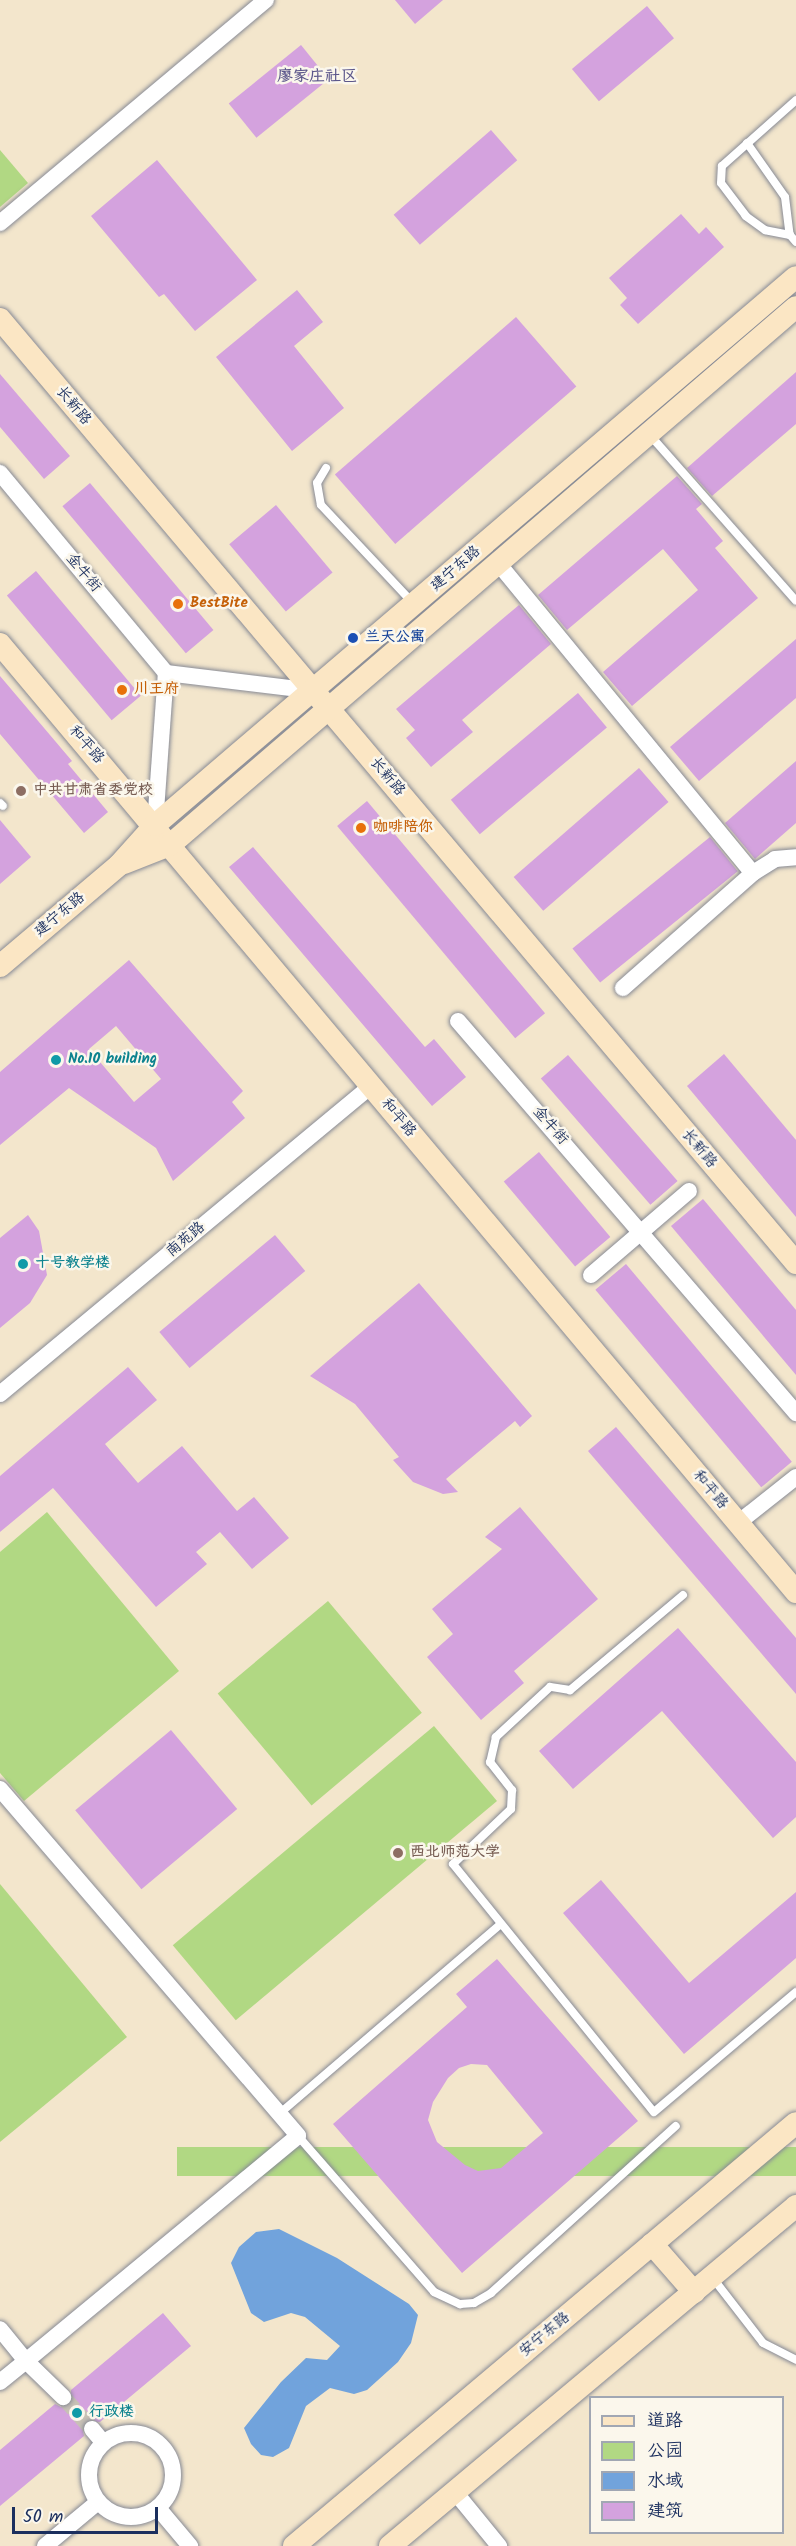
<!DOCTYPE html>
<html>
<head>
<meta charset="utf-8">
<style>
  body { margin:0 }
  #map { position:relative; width:796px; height:2546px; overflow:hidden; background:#f3e6cc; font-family:Kalam,"LXGW WenKai TC",sans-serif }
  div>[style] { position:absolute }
  .green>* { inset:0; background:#b1d883; transform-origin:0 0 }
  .water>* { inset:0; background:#71a3dc }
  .building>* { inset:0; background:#d4a2de; transform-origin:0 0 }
  .street-tunnel>* { height:16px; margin-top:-8px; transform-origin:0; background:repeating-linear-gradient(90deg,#c8c1b6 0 16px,transparent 0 24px) }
  .roads { filter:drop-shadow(0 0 2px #878a95) drop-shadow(0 0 2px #878a95) }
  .lane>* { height:8px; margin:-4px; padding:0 4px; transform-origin:4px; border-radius:4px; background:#fff }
  .street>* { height:16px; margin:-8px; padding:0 8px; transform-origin:8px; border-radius:8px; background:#fff }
  .street>.ring { margin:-8px; padding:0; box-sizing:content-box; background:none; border:16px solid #fff; border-radius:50% }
  .secondary>* { height:22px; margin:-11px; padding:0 11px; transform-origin:11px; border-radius:11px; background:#fbe6c4 }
  .dots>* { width:16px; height:16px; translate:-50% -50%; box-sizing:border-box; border:3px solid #fbf7ec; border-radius:50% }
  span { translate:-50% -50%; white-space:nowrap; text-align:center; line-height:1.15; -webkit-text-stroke:5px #fbf7ec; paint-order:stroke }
  .street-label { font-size:15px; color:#1b2f5e }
  .food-label { font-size:15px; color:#c56008; font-weight:700 }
  .left { translate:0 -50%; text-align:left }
  .transit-label { font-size:15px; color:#164399; font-weight:700 }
  .education-label { font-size:15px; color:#785e54; font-weight:700 }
  .culture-label { font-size:15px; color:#0d838f; font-weight:700 }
  .neighbourhood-label { font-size:16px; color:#5c578b; font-weight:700 }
  .legend { position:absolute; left:589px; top:2396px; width:195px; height:138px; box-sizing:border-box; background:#fbf7ec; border:2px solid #a1a7b3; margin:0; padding:8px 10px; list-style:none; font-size:18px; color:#1b2f5e }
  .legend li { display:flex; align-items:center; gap:12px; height:30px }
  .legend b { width:30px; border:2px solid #a1a7b3 }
  .scale { position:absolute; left:12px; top:2507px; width:146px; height:27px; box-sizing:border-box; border:3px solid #1b2f5e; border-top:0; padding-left:8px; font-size:18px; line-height:21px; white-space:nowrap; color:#1b2f5e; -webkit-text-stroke:4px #fbf7ec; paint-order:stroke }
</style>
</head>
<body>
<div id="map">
  <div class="green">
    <div style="clip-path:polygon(0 150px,28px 183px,0 207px)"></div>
    <div style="clip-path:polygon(47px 1512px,179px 1671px,24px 1801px,0 1773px,0 1552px)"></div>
    <div style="left:328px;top:1601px;width:146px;height:144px;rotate:50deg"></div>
    <div style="left:434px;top:1726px;width:98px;height:341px;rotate:50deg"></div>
    <div style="clip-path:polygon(0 1884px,127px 2037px,0 2142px)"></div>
    <div style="left:796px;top:2147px;width:29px;height:619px;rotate:90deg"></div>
  </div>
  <div class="water">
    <div style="clip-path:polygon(279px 2229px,337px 2258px,409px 2304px,418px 2315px,411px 2343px,398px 2362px,367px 2390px,354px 2394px,330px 2388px,306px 2406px,289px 2448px,273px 2457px,261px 2455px,251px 2444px,244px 2428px,281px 2382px,306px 2358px,327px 2360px,340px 2346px,305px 2317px,291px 2313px,264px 2322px,251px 2313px,231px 2263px,239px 2247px,256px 2232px)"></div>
  </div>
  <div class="building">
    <div style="clip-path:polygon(395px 0,443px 0,415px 24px)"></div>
    <div style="left:647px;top:6px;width:42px;height:98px;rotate:50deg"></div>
    <div style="left:301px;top:45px;width:44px;height:93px;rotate:51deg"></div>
    <div style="left:491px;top:130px;width:40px;height:129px;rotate:49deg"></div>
    <div style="clip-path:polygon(157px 160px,257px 280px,195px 331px,164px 294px,159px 297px,91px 216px)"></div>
    <div style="clip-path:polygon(681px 214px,699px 234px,706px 227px,724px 247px,638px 324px,620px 305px,627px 298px,609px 278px)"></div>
    <div style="clip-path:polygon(297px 290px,323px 322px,294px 346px,344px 408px,292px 451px,216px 357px)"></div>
    <div style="left:516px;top:317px;width:92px;height:240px;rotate:49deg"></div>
    <div style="clip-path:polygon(796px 372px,796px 424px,712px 496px,687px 468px)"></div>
    <div style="clip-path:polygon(0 374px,70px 456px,44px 479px,0 427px)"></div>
    <div style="clip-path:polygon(677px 476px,702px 504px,696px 509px,723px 541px,715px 548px,758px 598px,632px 706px,603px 672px,698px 590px,663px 549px,567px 630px,538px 595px)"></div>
    <div style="left:90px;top:483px;width:192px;height:36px;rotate:50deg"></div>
    <div style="left:276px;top:505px;width:88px;height:61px;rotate:50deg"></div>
    <div style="left:36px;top:571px;width:163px;height:38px;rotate:50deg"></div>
    <div style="clip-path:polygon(519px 605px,551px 644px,462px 720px,473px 732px,431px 767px,406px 738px,415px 730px,396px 709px)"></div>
    <div style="clip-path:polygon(796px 639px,796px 698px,699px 781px,670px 747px)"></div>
    <div style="clip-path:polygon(0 676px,72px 761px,68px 764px,108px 812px,84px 833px,0 734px)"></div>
    <div style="left:578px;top:693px;width:45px;height:166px;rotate:50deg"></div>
    <div style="clip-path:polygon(796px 761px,796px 823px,755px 859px,725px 823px)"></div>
    <div style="left:639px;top:768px;width:45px;height:166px;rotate:49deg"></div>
    <div style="left:367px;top:801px;width:277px;height:39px;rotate:50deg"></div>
    <div style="clip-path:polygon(0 820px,31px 857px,0 884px)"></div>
    <div style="left:710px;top:837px;width:44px;height:177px;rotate:51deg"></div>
    <div style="clip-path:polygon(253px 847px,425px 1047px,434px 1039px,466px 1077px,432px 1106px,229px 867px)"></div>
    <div style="clip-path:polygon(evenodd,129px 960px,243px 1091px,232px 1102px,245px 1118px,173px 1181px,156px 1148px,69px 1088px,0 1145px,0 1072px,129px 960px,116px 1026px,161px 1079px,134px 1102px,89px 1049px,116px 1026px)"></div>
    <div style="clip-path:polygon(724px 1054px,796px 1140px,796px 1217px,687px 1086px)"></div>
    <div style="left:568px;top:1055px;width:167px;height:36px;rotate:49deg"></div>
    <div style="left:539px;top:1152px;width:111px;height:46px;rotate:50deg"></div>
    <div style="clip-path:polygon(703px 1199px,796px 1310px,796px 1375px,671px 1226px)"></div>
    <div style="clip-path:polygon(28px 1215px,39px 1231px,47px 1275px,30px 1303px,0 1328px,0 1238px)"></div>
    <div style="left:275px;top:1235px;width:47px;height:151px;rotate:50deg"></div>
    <div style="left:626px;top:1264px;width:258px;height:40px;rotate:50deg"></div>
    <div style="clip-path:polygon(419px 1283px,532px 1416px,520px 1427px,515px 1421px,446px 1479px,458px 1492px,443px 1494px,413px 1482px,393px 1460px,399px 1457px,355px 1404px,310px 1376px)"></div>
    <div style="clip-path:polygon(128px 1367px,157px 1400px,105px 1444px,138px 1483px,182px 1446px,237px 1511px,254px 1497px,289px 1538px,252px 1569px,220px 1532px,196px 1552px,207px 1564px,156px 1607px,53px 1488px,0 1532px,0 1476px)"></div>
    <div style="clip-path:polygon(616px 1427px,796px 1638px,796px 1694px,588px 1451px)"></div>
    <div style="clip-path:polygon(520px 1507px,598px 1599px,514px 1671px,524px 1683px,481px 1720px,427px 1657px,453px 1634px,432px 1609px,502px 1549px,485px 1537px)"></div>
    <div style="clip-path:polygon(678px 1628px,796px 1762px,796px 1817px,773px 1838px,662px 1711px,573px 1789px,539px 1751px)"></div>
    <div style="left:171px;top:1730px;width:103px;height:125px;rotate:50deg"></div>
    <div style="clip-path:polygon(601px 1880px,689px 1983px,796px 1892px,796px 1958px,684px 2054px,563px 1913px)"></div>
    <div style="clip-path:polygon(evenodd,497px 1959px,638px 2121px,462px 2273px,333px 2124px,467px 2007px,456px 1994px,497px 1959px,471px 2064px,487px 2065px,543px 2133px,501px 2168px,478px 2171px,465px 2165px,437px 2142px,428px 2120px,433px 2102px,448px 2078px,459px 2068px,471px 2064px)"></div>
    <div style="clip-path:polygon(163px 2313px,191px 2346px,100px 2422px,86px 2421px,82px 2426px,84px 2436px,0 2506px,0 2450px,55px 2404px,61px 2407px,70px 2405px,71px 2390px)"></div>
  </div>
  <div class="street-tunnel">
    <div style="left:63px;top:2397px;width:43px;rotate:47.8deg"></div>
  </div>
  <div class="roads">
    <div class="lane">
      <div style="left:747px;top:143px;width:66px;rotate:54.9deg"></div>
      <div style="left:785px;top:197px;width:38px;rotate:83deg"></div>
      <div style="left:790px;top:235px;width:9px;rotate:49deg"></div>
      <div style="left:790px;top:235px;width:25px;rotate:-169deg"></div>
      <div style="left:765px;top:230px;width:24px;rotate:-144deg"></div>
      <div style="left:746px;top:216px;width:41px;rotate:-127.1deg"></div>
      <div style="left:721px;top:183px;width:17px;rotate:-87deg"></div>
      <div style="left:722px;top:166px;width:99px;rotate:-41.7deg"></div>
      <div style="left:649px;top:434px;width:222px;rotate:48.6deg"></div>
      <div style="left:326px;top:468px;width:17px;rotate:121deg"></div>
      <div style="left:317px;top:483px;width:22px;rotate:80deg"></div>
      <div style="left:321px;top:505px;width:133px;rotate:46.8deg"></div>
      <div style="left:0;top:803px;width:4px;rotate:45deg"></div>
      <div style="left:683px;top:1595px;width:148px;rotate:139.9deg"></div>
      <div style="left:570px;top:1690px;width:20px;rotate:-171deg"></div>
      <div style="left:550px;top:1687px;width:74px;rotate:137.2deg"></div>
      <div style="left:496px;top:1737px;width:26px;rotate:103deg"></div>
      <div style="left:490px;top:1762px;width:36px;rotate:52deg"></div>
      <div style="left:512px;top:1790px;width:19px;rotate:93deg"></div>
      <div style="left:511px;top:1809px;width:80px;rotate:136.5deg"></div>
      <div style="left:453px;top:1864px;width:319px;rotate:51deg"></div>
      <div style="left:654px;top:2112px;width:186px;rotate:-40.2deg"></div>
      <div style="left:279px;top:2114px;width:292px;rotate:-40.6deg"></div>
      <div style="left:298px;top:2136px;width:207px;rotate:48.9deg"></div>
      <div style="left:434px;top:2292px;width:29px;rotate:25deg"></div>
      <div style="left:460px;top:2304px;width:14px;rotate:-4deg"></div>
      <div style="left:474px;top:2303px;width:20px;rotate:-30deg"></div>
      <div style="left:491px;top:2293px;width:249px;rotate:-42.1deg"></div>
      <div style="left:712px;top:2277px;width:83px;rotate:52.3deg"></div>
      <div style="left:763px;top:2343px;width:37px;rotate:27deg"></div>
    </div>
    <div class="street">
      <div style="left:0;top:223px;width:347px;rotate:-40deg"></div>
      <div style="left:0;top:473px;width:260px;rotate:50.3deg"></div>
      <div style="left:166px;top:673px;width:149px;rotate:6.9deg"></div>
      <div style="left:498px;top:563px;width:401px;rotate:50.6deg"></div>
      <div style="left:753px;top:873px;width:26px;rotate:-32deg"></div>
      <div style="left:775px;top:859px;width:21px;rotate:-5deg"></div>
      <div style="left:155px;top:825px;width:152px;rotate:-85.9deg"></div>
      <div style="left:623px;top:988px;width:174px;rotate:-41.5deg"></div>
      <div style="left:458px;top:1021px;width:518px;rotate:49.23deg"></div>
      <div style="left:591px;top:1275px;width:129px;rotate:-40.6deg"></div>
      <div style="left:0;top:1394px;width:482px;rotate:-39.7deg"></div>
      <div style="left:738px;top:1523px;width:74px;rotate:-38.4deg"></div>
      <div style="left:0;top:1789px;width:457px;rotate:49.3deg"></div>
      <div style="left:298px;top:2136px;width:353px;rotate:140.4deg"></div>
      <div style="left:26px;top:2361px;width:41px;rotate:-129.1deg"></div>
      <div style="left:0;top:2382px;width:33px;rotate:-39deg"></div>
      <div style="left:26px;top:2361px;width:52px;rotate:44.2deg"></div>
      <div style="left:92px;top:2429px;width:17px;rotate:50deg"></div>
      <div class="ring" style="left:89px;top:2433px;width:68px;height:68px"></div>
      <div style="left:455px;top:2492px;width:70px;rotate:50.8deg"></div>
      <div style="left:158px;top:2508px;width:50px;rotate:49.9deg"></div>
      <div style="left:45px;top:2546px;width:69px;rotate:-39.7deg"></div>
    </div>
    <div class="secondary">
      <div style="left:0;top:319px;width:1235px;rotate:49.86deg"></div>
      <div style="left:0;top:644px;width:1238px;rotate:49.98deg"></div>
      <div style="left:124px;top:863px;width:49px;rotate:-21.4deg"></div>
      <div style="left:170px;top:845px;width:825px;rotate:-40.68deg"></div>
      <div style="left:0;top:966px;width:156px;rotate:-40.3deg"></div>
      <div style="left:119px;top:865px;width:54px;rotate:-48deg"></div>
      <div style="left:155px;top:825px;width:843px;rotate:-40.53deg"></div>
      <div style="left:652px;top:2244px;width:64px;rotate:48.8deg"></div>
      <div style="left:294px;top:2546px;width:656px;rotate:-40.12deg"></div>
      <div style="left:390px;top:2546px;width:530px;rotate:-39.94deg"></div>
    </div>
  </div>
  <div class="dots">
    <div style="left:178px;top:604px;background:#e8710a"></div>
    <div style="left:353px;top:638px;background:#1a4fb4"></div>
    <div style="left:122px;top:690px;background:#e8710a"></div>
    <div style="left:21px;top:791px;background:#8d6e63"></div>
    <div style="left:361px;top:828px;background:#e8710a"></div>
    <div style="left:56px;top:1060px;background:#0f9aa8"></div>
    <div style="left:23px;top:1264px;background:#0f9aa8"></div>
    <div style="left:398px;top:1853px;background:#8d6e63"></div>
    <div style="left:77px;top:2413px;background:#0f9aa8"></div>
  </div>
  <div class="street-label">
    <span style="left:73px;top:406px;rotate:50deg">长新路</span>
    <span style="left:456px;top:569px;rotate:-41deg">建宁东路</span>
    <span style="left:83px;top:573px;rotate:50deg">金牛街</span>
    <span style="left:86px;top:745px;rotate:49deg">和平路</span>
    <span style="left:387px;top:777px;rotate:50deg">长新路</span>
    <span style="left:60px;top:915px;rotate:-40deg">建宁东路</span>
    <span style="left:398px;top:1118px;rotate:50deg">和平路</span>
    <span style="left:550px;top:1126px;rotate:49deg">金牛街</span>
    <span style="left:699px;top:1149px;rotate:50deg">长新路</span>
    <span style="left:186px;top:1240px;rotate:-40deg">南苑路</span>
    <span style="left:710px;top:1490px;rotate:50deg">和平路</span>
    <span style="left:545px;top:2335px;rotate:-40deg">安宁东路</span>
  </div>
  <div class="food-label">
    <span class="left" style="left:190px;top:604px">BestBite</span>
    <span class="left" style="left:134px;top:690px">川王府</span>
    <span class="left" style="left:373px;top:828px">咖啡陪你</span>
  </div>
  <div class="transit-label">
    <span class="left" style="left:365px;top:638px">兰天公寓</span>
  </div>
  <div class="education-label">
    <span class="left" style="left:33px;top:791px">中共甘肃省委党校</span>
    <span class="left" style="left:410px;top:1853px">西北师范大学</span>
  </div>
  <div class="culture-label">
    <span class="left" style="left:68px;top:1060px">No.10 building</span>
    <span class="left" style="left:35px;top:1264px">十号教学楼</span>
    <span class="left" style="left:89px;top:2413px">行政楼</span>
  </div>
  <div class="neighbourhood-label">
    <span style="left:317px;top:77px">廖家庄社区</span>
  </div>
  <ul class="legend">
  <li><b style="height:8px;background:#fbe6c4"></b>道路</li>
  <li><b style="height:16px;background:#b1d883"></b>公园</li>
  <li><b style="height:16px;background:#71a3dc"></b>水域</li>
  <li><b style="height:16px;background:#d4a2de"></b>建筑</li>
  </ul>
  <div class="scale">50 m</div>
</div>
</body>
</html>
